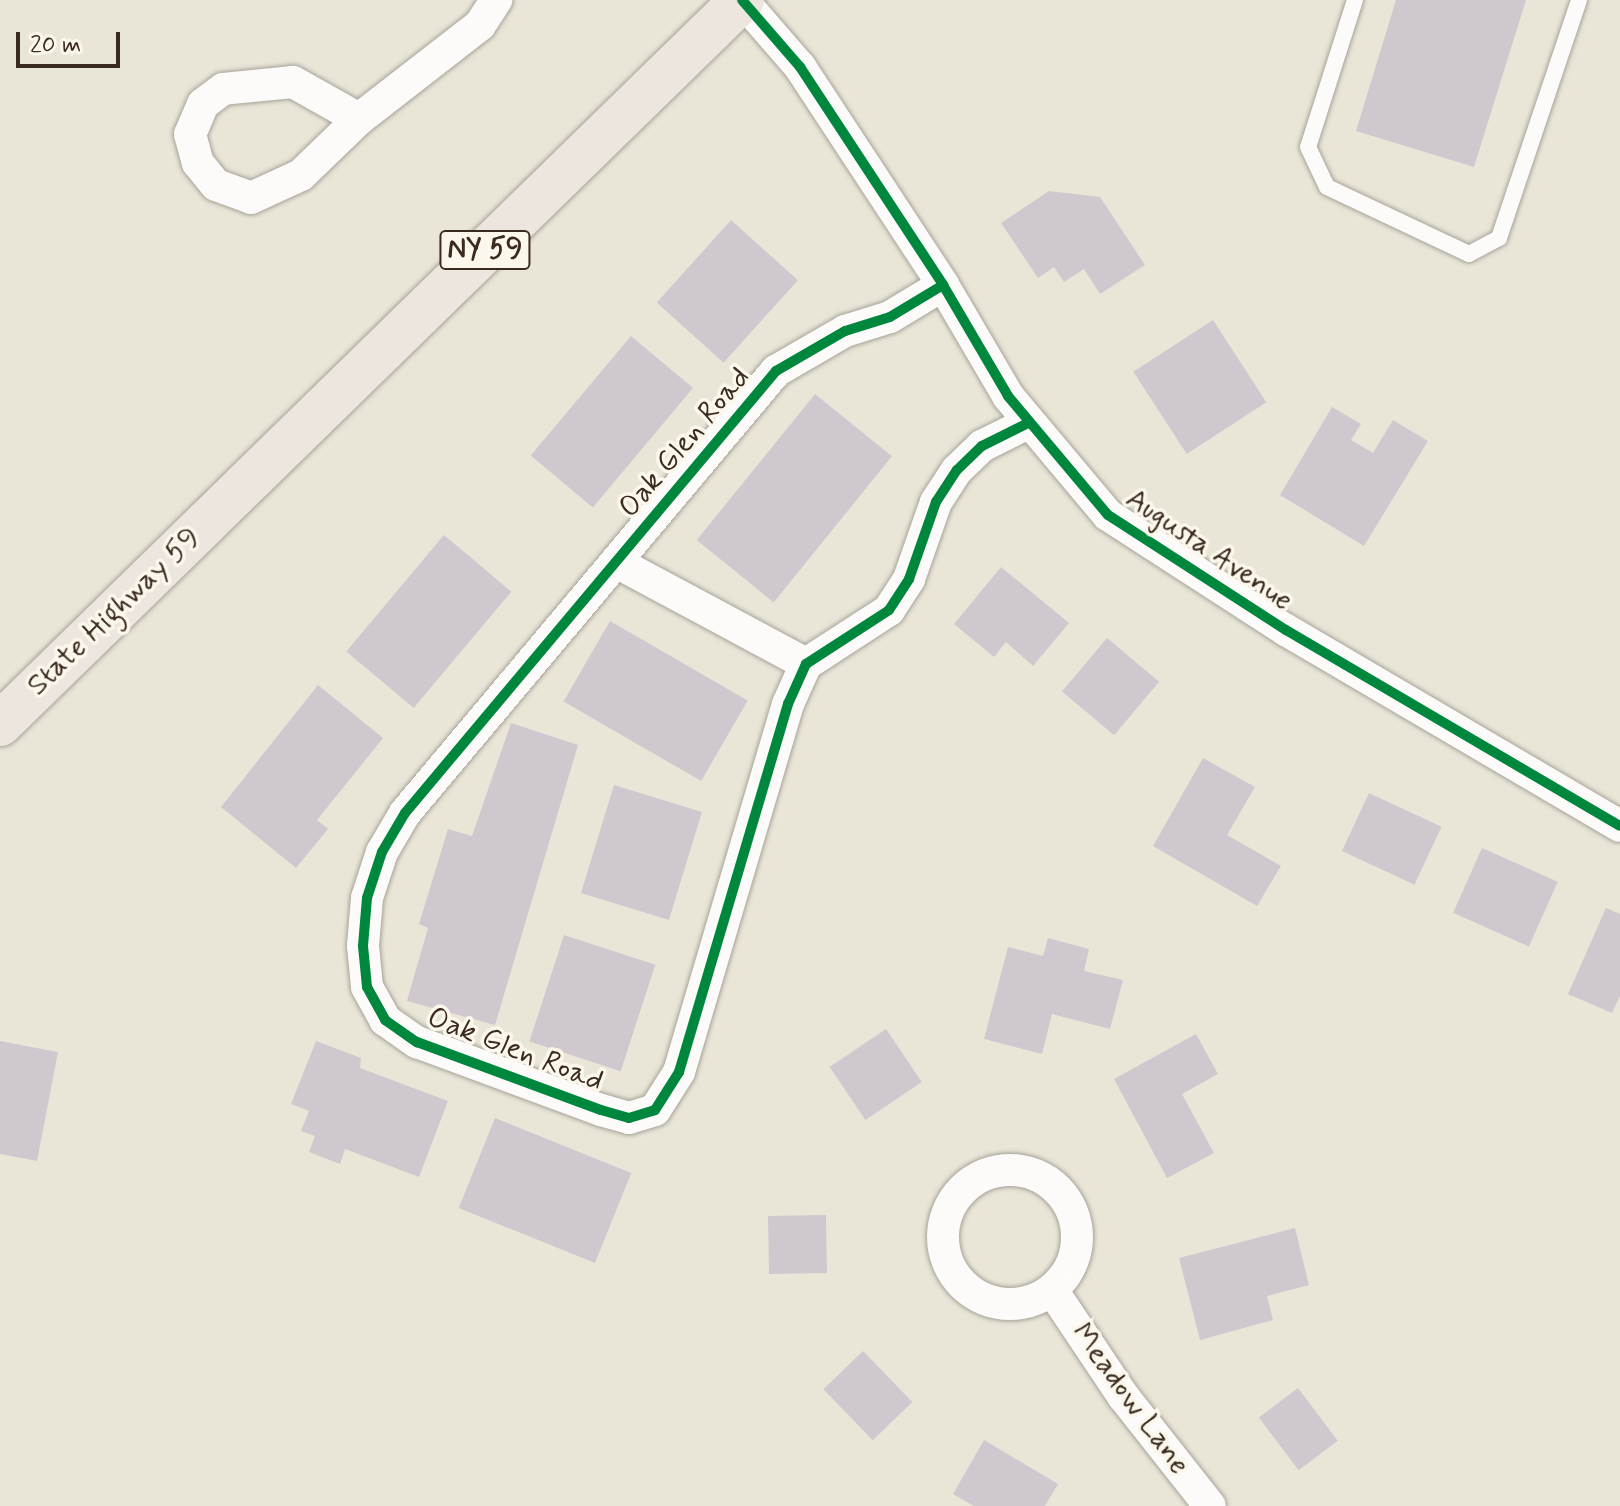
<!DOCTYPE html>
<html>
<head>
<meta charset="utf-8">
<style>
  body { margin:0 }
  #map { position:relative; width:1620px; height:1506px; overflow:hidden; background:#e9e6d8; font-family:Mynerve,sans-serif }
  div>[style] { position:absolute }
  .building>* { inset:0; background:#d0c8cf; transform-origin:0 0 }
  .roads { filter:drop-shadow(0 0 2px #a7a399) drop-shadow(0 0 2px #a7a399) }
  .lane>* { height:16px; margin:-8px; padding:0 8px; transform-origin:8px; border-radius:8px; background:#fcfbf9 }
  .street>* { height:32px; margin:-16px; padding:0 16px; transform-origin:16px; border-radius:16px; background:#fcfbf9 }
  .street>.ring { margin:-16px; padding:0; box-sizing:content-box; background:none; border:32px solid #fcfbf9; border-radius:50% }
  .primary>* { height:44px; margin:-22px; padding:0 22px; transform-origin:22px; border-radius:22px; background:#ede6de }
  .cycleway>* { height:10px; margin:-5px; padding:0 5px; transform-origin:5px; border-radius:5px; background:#00873e }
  span { translate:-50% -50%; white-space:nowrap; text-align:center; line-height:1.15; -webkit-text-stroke:7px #fbf7ec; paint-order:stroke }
  .shield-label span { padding:2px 6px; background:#fbf7ec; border:2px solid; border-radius:6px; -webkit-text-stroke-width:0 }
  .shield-label { font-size:28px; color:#3b2a1e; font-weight:700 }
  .street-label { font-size:30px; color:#3b2a1e }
  .scale { position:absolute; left:16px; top:32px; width:104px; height:36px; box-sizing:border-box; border:4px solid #3b2a1e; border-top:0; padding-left:10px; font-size:24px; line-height:28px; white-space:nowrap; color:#3b2a1e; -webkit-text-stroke:6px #fbf7ec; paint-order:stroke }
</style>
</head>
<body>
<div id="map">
  <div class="building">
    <div style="clip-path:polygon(1396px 0,1526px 0,1474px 167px,1356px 131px)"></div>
    <div style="clip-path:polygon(1049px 191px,1100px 197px,1145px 265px,1100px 294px,1084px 269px,1064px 282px,1054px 267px,1038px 278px,1001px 223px)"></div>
    <div style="left:731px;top:220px;width:90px;height:111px;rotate:42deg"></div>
    <div style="left:1213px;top:320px;width:98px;height:95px;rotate:57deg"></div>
    <div style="left:631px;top:336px;width:81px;height:156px;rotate:40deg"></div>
    <div style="left:815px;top:394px;width:99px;height:188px;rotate:39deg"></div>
    <div style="clip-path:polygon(1332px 407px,1361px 424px,1351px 440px,1373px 453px,1393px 420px,1428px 441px,1364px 546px,1280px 495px)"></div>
    <div style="left:444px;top:535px;width:88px;height:152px;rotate:40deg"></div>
    <div style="clip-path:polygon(1001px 567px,1069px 623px,1033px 666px,1006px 642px,994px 657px,954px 624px)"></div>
    <div style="left:610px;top:621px;width:159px;height:93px;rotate:30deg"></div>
    <div style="left:1107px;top:638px;width:68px;height:70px;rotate:40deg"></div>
    <div style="clip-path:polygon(318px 685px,383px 738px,317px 820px,328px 829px,296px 868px,221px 807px)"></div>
    <div style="clip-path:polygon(511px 723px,578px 745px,495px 1025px,407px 1001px,428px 928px,419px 924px,448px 829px,472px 836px)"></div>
    <div style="clip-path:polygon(1203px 758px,1255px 787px,1227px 835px,1281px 866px,1257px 906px,1153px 846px)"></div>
    <div style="left:614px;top:785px;width:92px;height:113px;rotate:17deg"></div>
    <div style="left:1369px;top:793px;width:80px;height:64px;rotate:25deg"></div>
    <div style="left:1482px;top:848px;width:83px;height:71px;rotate:24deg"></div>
    <div style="clip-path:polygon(1606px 908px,1620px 914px,1620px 996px,1612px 1013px,1568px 994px)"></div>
    <div style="left:564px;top:935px;width:96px;height:112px;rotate:18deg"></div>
    <div style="clip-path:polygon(1048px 938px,1089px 949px,1084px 971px,1123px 980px,1110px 1029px,1052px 1014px,1042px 1054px,984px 1039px,1008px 947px,1043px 956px)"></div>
    <div style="left:886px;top:1029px;width:64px;height:68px;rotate:56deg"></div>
    <div style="clip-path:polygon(1196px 1034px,1218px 1074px,1182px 1094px,1214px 1153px,1167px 1178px,1114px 1079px)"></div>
    <div style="clip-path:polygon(0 1041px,58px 1052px,37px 1161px,0 1154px)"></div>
    <div style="clip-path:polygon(316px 1041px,361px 1058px,360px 1068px,448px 1101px,419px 1177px,345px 1149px,340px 1164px,309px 1152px,315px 1136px,301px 1131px,309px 1111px,291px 1104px)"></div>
    <div style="left:495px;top:1118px;width:147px;height:97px;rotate:22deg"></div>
    <div style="left:826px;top:1215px;width:58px;height:58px;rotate:89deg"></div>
    <div style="clip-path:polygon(1295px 1228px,1309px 1285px,1267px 1296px,1273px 1320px,1200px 1340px,1179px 1258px)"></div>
    <div style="left:863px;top:1351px;width:71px;height:55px;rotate:46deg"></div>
    <div style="left:1298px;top:1388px;width:66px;height:49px;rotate:53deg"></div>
    <div style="clip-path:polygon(984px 1440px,1058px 1484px,1045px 1506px,974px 1506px,953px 1494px)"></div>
  </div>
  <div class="roads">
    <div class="lane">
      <div style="left:1355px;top:0;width:154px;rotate:107.7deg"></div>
      <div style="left:1308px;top:147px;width:44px;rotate:64.6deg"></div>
      <div style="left:1327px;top:187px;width:157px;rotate:25.3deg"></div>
      <div style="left:1469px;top:254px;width:34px;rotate:-28deg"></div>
      <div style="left:1499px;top:238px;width:251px;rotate:-71.4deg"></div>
    </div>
    <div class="street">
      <div style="left:742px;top:0;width:89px;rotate:49.1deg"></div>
      <div style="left:800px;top:67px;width:261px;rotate:56.7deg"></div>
      <div style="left:943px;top:285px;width:129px;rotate:59.6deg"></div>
      <div style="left:1008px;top:396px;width:155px;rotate:50deg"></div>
      <div style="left:1108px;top:515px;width:212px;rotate:32.9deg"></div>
      <div style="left:1286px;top:630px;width:387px;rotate:30.4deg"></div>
      <div style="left:359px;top:119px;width:76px;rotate:-150.7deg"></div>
      <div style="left:293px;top:82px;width:70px;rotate:174.3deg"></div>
      <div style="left:223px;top:89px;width:25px;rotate:143deg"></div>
      <div style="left:203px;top:104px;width:33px;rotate:113deg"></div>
      <div style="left:190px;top:134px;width:30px;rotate:75deg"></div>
      <div style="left:198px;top:163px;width:28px;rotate:51deg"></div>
      <div style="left:216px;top:185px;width:37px;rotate:20deg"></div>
      <div style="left:251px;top:198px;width:55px;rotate:-24.7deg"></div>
      <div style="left:301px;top:175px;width:81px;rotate:-44deg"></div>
      <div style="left:359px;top:119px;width:153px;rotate:-37.8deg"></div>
      <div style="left:480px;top:25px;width:30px;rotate:-57deg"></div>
      <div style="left:943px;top:285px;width:62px;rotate:148.9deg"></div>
      <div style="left:890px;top:317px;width:47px;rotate:162.7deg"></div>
      <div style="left:845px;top:331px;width:80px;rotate:149.9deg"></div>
      <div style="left:776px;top:371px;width:577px;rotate:130.01deg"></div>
      <div style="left:405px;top:813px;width:45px;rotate:120.5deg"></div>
      <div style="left:382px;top:852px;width:48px;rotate:108.1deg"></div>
      <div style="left:367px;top:898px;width:48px;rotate:94.8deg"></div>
      <div style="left:363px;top:946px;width:41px;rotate:84.4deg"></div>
      <div style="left:367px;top:987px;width:38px;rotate:61deg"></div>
      <div style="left:385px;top:1020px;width:39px;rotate:35deg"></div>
      <div style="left:417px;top:1042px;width:196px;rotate:20.3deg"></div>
      <div style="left:601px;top:1110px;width:29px;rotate:16deg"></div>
      <div style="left:629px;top:1118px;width:27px;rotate:-17deg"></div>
      <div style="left:655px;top:1110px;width:45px;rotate:-57.7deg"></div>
      <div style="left:679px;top:1072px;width:384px;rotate:-73.5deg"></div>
      <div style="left:788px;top:704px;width:44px;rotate:-65.8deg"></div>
      <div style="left:806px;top:664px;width:99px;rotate:-33deg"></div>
      <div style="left:889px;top:610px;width:37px;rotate:-57deg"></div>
      <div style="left:909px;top:579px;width:82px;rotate:-70.7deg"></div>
      <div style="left:936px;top:502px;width:38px;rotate:-57deg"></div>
      <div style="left:957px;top:470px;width:35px;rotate:-44deg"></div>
      <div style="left:982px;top:446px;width:51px;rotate:-26.6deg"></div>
      <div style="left:616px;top:562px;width:216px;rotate:28.2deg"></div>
      <div class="ring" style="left:943px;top:1170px;width:102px;height:102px"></div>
      <div style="left:1052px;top:1290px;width:128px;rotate:56.2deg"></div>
      <div style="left:1123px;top:1396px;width:140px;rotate:51.7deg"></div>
    </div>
    <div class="primary">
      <div style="left:0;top:724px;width:1037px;rotate:-44.3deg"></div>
    </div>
  </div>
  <div class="cycleway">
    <div style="left:742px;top:0;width:89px;rotate:49.1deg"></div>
    <div style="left:800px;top:67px;width:261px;rotate:56.7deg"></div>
    <div style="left:943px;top:285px;width:129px;rotate:59.6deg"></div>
    <div style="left:1008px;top:396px;width:155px;rotate:50deg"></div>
    <div style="left:1108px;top:515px;width:212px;rotate:32.9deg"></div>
    <div style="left:1286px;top:630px;width:387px;rotate:30.4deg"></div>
    <div style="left:943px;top:285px;width:62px;rotate:148.9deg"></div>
    <div style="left:890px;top:317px;width:47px;rotate:162.7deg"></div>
    <div style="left:845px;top:331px;width:80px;rotate:149.9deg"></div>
    <div style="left:776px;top:371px;width:577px;rotate:130.01deg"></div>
    <div style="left:405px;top:813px;width:45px;rotate:120.5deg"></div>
    <div style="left:382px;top:852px;width:48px;rotate:108.1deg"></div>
    <div style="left:367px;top:898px;width:48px;rotate:94.8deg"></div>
    <div style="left:363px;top:946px;width:41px;rotate:84.4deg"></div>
    <div style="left:367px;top:987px;width:38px;rotate:61deg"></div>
    <div style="left:385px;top:1020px;width:39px;rotate:35deg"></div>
    <div style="left:417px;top:1042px;width:196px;rotate:20.3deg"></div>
    <div style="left:601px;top:1110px;width:29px;rotate:16deg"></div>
    <div style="left:629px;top:1118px;width:27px;rotate:-17deg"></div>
    <div style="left:655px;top:1110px;width:45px;rotate:-57.7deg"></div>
    <div style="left:679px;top:1072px;width:384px;rotate:-73.5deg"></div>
    <div style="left:788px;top:704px;width:44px;rotate:-65.8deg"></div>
    <div style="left:806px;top:664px;width:99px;rotate:-33deg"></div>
    <div style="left:889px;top:610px;width:37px;rotate:-57deg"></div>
    <div style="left:909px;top:579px;width:82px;rotate:-70.7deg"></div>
    <div style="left:936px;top:502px;width:38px;rotate:-57deg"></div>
    <div style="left:957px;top:470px;width:35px;rotate:-44deg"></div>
    <div style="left:982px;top:446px;width:51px;rotate:-26.6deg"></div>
  </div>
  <div class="shield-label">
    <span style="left:485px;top:250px">NY 59</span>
  </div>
  <div class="street-label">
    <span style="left:685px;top:443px;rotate:-50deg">Oak Glen Road</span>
    <span style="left:1209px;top:550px;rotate:34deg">Augusta Avenue</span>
    <span style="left:114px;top:612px;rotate:-44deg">State Highway 59</span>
    <span style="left:515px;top:1050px;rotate:21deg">Oak Glen Road</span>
    <span style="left:1130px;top:1399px;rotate:54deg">Meadow Lane</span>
  </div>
  <div class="scale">20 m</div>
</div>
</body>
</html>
